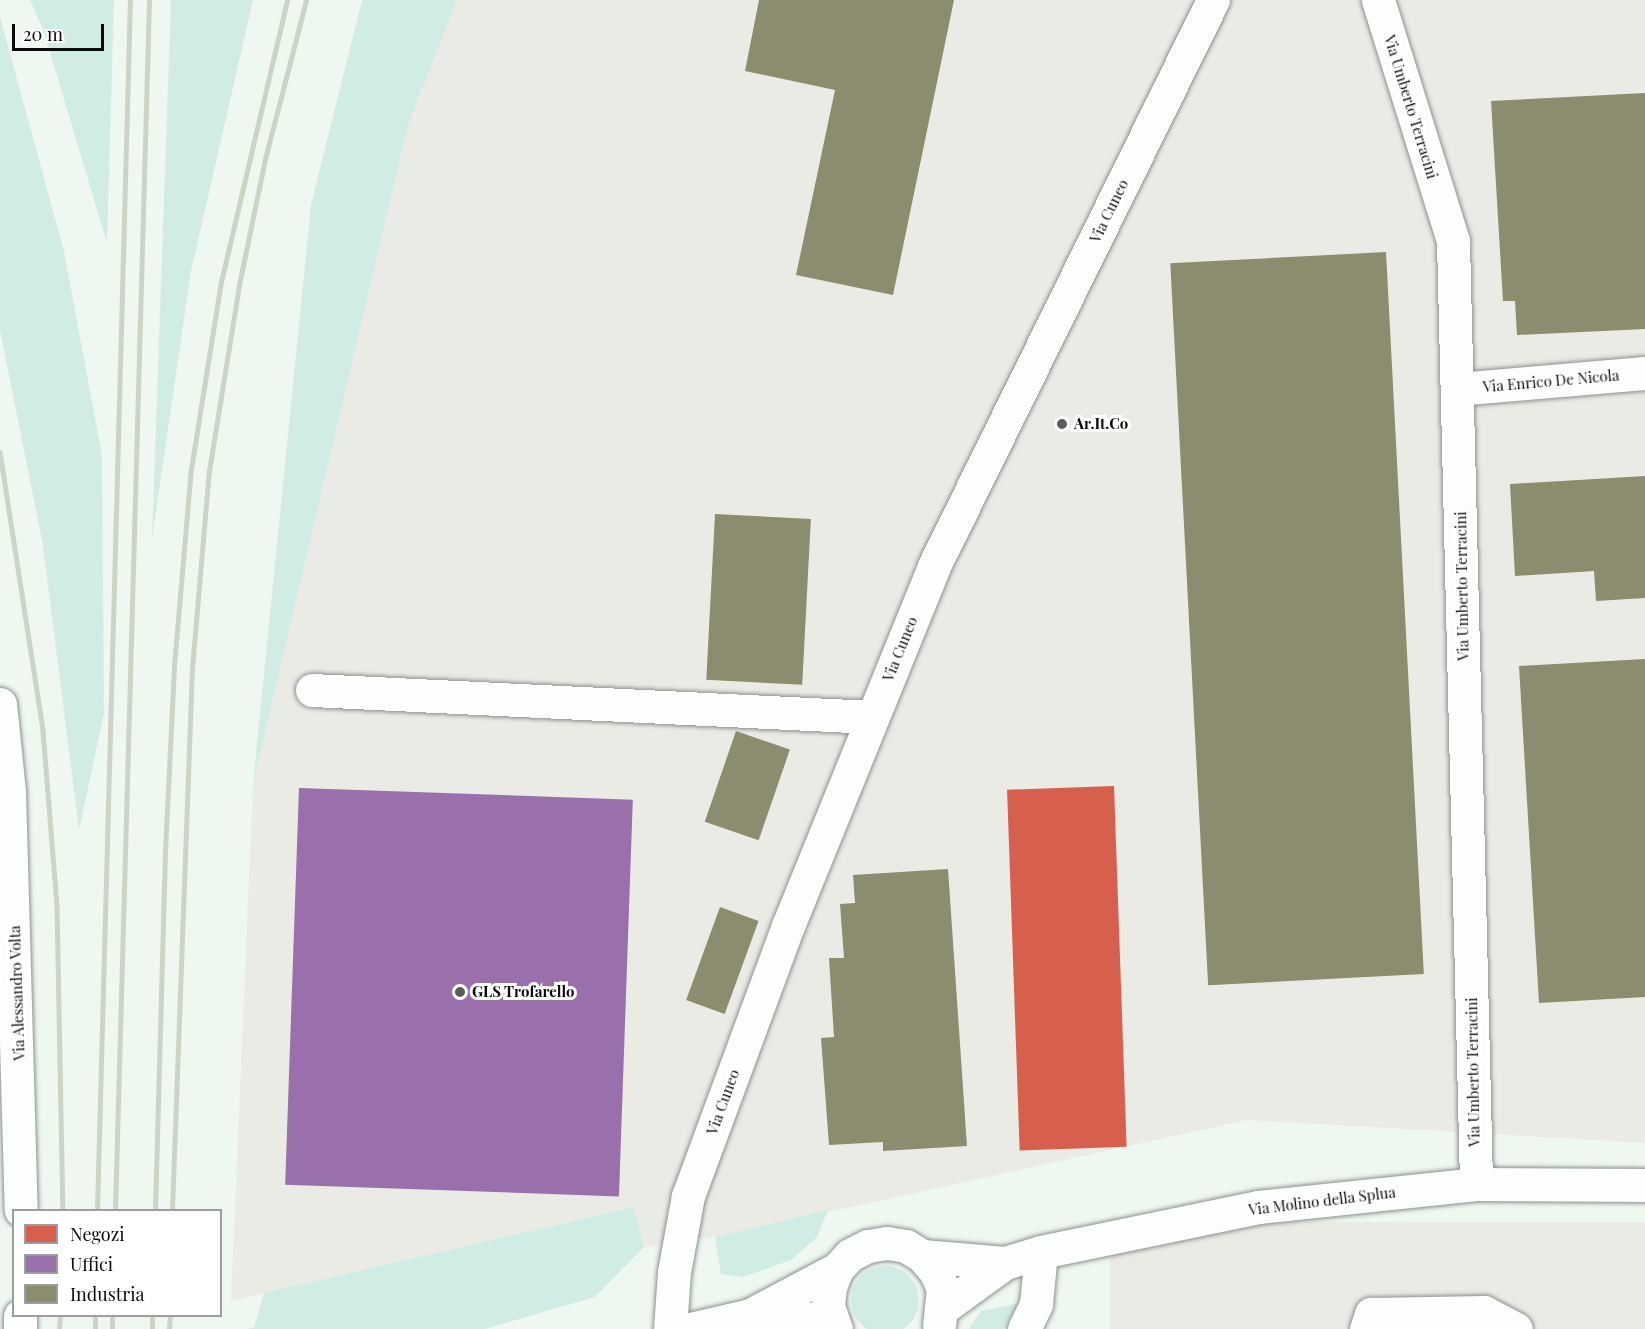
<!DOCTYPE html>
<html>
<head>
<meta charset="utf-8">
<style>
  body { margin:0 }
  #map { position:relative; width:1645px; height:1329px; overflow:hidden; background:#eef8f0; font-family:"Playfair Display",serif }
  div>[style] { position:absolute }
  .industrial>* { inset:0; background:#ebebe6; transform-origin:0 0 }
  .green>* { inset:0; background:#d0ece4 }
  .round { border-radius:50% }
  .shops>* { inset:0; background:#d6604d; transform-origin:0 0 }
  .offices>* { inset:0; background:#9970ab; transform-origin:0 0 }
  .industry>* { inset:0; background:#8c8c6e; transform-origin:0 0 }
  .roads { filter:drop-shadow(0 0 2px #8d918e) drop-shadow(0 0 2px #8d918e) }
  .minor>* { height:33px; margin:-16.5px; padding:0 16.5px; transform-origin:16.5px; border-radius:16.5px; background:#fcfefd }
  .rail>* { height:4.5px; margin:-2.25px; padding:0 2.25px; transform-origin:2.25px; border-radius:2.25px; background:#ced3c5 }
  .dots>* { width:16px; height:16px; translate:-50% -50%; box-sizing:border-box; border:3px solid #fff; border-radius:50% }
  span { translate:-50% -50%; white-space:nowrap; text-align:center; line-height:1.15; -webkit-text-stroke:6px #fff; paint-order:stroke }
  .street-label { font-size:15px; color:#0a0a0a }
  .poi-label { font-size:15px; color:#0a0a0a; font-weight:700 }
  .left { translate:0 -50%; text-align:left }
  .legend { position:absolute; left:12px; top:1209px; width:210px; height:108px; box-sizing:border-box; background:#fff; border:2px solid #9d9d9d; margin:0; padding:8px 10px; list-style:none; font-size:18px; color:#0a0a0a }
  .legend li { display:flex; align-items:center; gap:12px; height:30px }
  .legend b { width:30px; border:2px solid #9d9d9d }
  .scale { position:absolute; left:12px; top:24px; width:92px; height:27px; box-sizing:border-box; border:3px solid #0a0a0a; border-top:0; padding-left:8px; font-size:18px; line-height:21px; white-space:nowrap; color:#0a0a0a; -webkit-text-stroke:4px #fff; paint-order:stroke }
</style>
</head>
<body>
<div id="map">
  <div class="industrial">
    <div style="clip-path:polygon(457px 0,1645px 0,1645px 1143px,1247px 1120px,715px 1237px,644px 1247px,633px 1207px,231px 1301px,253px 784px,408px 125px)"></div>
    <div style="left:1645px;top:1222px;width:107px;height:535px;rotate:90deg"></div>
  </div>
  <div class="green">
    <div style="clip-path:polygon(30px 0,114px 0,107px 243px,43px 29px)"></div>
    <div style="clip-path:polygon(171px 0,253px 0,191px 271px,152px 539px)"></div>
    <div style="clip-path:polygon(362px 0,457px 0,408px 125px,253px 784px,311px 205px)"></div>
    <div style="clip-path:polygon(0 17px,64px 251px,102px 456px,104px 713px,79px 830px,43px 546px,0 330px)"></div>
    <div style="clip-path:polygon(634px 1207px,644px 1247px,595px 1297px,485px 1329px,247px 1329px,254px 1327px,264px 1293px)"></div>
    <div style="clip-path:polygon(828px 1210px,817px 1237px,791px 1260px,743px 1277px,721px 1274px,715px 1237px)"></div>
    <div class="round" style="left:851px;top:1266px;width:68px;height:68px"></div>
    <div style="clip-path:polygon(1019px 1303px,1003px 1329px,969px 1329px,981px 1311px)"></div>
  </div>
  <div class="shops">
    <div style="left:1114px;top:786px;width:361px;height:107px;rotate:88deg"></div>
  </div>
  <div class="offices">
    <div style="left:299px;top:788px;width:334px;height:397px;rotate:2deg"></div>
  </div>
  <div class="industry">
    <div style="clip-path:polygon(759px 0,954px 0,893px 295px,796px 275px,835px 90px,745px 71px)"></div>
    <div style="clip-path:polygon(1645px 93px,1645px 329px,1517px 335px,1515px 301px,1503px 301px,1491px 101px)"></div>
    <div style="left:1386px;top:252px;width:723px;height:216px;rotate:87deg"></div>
    <div style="clip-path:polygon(1645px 476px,1645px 598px,1596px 601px,1594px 571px,1515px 576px,1510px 484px)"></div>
    <div style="left:715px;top:514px;width:96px;height:166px;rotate:3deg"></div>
    <div style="clip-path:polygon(1645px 659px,1645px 997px,1539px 1003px,1519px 666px)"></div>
    <div style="left:736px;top:731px;width:57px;height:96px;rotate:19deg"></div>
    <div style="clip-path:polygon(948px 869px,967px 1146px,883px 1151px,883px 1142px,829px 1145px,821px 1038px,834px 1037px,829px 958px,844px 958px,840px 904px,855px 903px,853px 875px)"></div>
    <div style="left:720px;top:907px;width:41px;height:99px;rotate:20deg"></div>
  </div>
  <div class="roads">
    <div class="minor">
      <div style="left:1378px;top:0;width:252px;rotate:72.7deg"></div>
      <div style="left:1453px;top:241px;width:943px;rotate:88.6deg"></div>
      <div style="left:1457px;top:389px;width:189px;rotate:-4.9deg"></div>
      <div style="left:312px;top:690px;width:561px;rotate:2.76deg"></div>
      <div style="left:0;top:704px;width:87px;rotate:84.1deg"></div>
      <div style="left:9px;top:791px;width:419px;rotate:88.4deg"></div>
      <div style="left:922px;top:1256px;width:83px;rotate:4.8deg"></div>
      <div style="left:943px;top:1308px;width:77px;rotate:-36deg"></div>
      <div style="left:1005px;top:1263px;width:38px;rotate:-17deg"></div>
      <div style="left:1041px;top:1252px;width:222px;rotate:-11.7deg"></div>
      <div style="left:1258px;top:1207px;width:219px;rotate:-6deg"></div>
      <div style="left:1476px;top:1184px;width:169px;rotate:0.3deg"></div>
      <div style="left:755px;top:1315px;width:36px"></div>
      <div style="left:791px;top:1315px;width:43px;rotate:12.1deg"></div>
      <div style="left:20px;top:1329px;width:13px;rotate:-90deg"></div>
      <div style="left:670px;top:1329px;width:57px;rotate:-86deg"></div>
      <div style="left:674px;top:1272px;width:77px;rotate:-79.6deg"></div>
      <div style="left:688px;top:1196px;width:288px;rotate:-69.7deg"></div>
      <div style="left:788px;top:926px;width:388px;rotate:-67.9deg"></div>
      <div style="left:934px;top:566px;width:631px;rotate:-63.76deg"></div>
      <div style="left:690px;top:1329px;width:62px;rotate:-13.1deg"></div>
      <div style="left:750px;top:1315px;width:98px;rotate:-27.9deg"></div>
      <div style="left:836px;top:1329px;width:24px;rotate:-109deg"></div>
      <div style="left:828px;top:1306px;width:19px;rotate:-84deg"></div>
      <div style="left:830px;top:1287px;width:19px;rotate:-69deg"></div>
      <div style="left:837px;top:1269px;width:19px;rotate:-47deg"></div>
      <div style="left:850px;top:1255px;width:20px;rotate:-27deg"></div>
      <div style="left:868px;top:1246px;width:19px;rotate:-9deg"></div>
      <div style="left:887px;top:1243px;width:19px;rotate:9deg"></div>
      <div style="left:906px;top:1246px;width:19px;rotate:32deg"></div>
      <div style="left:922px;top:1256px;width:20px;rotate:49deg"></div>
      <div style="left:935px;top:1271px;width:19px;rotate:65deg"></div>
      <div style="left:943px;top:1288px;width:37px;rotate:96deg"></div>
      <div style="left:1024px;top:1329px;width:28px;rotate:-64deg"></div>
      <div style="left:1036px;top:1304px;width:52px;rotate:-84.5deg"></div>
      <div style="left:1366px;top:1329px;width:16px;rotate:-72deg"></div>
      <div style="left:1371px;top:1314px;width:113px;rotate:-1deg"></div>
      <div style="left:1484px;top:1312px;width:36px;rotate:28deg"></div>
    </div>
  </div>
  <div class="rail">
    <div style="left:0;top:452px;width:282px;rotate:81.2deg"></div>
    <div style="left:43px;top:731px;width:175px;rotate:85.4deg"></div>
    <div style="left:57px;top:905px;width:305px;rotate:88.9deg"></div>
    <div style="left:97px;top:1210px;width:1210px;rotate:-88.44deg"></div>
    <div style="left:115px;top:1210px;width:1210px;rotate:-88.39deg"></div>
    <div style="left:155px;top:1210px;width:359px;rotate:-88.4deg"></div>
    <div style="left:165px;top:851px;width:185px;rotate:-87.2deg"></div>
    <div style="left:174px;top:666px;width:198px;rotate:-85.1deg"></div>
    <div style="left:191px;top:469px;width:189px;rotate:-80.9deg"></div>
    <div style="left:221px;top:282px;width:290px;rotate:-76.8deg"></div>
    <div style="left:172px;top:1210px;width:542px;rotate:-87.89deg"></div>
    <div style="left:192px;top:668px;width:198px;rotate:-85.1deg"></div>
    <div style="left:209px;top:471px;width:188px;rotate:-80.8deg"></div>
    <div style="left:239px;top:285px;width:129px;rotate:-78.3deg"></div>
    <div style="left:265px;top:159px;width:164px;rotate:-75.5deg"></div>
    <div style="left:59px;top:1329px;width:13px;rotate:-86deg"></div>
    <div style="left:95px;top:1329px;width:13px;rotate:-90deg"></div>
    <div style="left:112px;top:1329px;width:13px;rotate:-90deg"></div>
    <div style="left:152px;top:1329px;width:13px;rotate:-90deg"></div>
    <div style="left:169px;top:1329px;width:13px;rotate:-86deg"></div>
  </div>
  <div class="dots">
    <div style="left:1062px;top:424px;background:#5a5d5a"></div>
    <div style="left:460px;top:992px;background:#5a5d5a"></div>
  </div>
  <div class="street-label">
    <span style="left:1411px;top:107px;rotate:73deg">Via Umberto Terracini</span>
    <span style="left:1109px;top:211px;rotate:-64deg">Via Cuneo</span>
    <span style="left:1551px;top:381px;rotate:-5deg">Via Enrico De Nicola</span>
    <span style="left:1462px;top:586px;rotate:-91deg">Via Umberto Terracini</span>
    <span style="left:900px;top:649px;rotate:-68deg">Via Cuneo</span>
    <span style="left:17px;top:993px;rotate:-92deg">Via Alessandro Volta</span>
    <span style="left:1473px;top:1072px;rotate:-91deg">Via Umberto Terracini</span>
    <span style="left:723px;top:1102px;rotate:-70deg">Via Cuneo</span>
    <span style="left:1322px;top:1201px;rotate:-7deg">Via Molino della Splua</span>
  </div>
  <div class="poi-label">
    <span class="left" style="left:1074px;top:424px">Ar.It.Co</span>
    <span class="left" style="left:472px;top:992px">GLS Trofarello</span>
  </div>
  <ul class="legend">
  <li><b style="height:16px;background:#d6604d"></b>Negozi</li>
  <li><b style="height:16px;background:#9970ab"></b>Uffici</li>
  <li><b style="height:16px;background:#8c8c6e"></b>Industria</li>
  </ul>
  <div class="scale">20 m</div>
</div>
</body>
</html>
